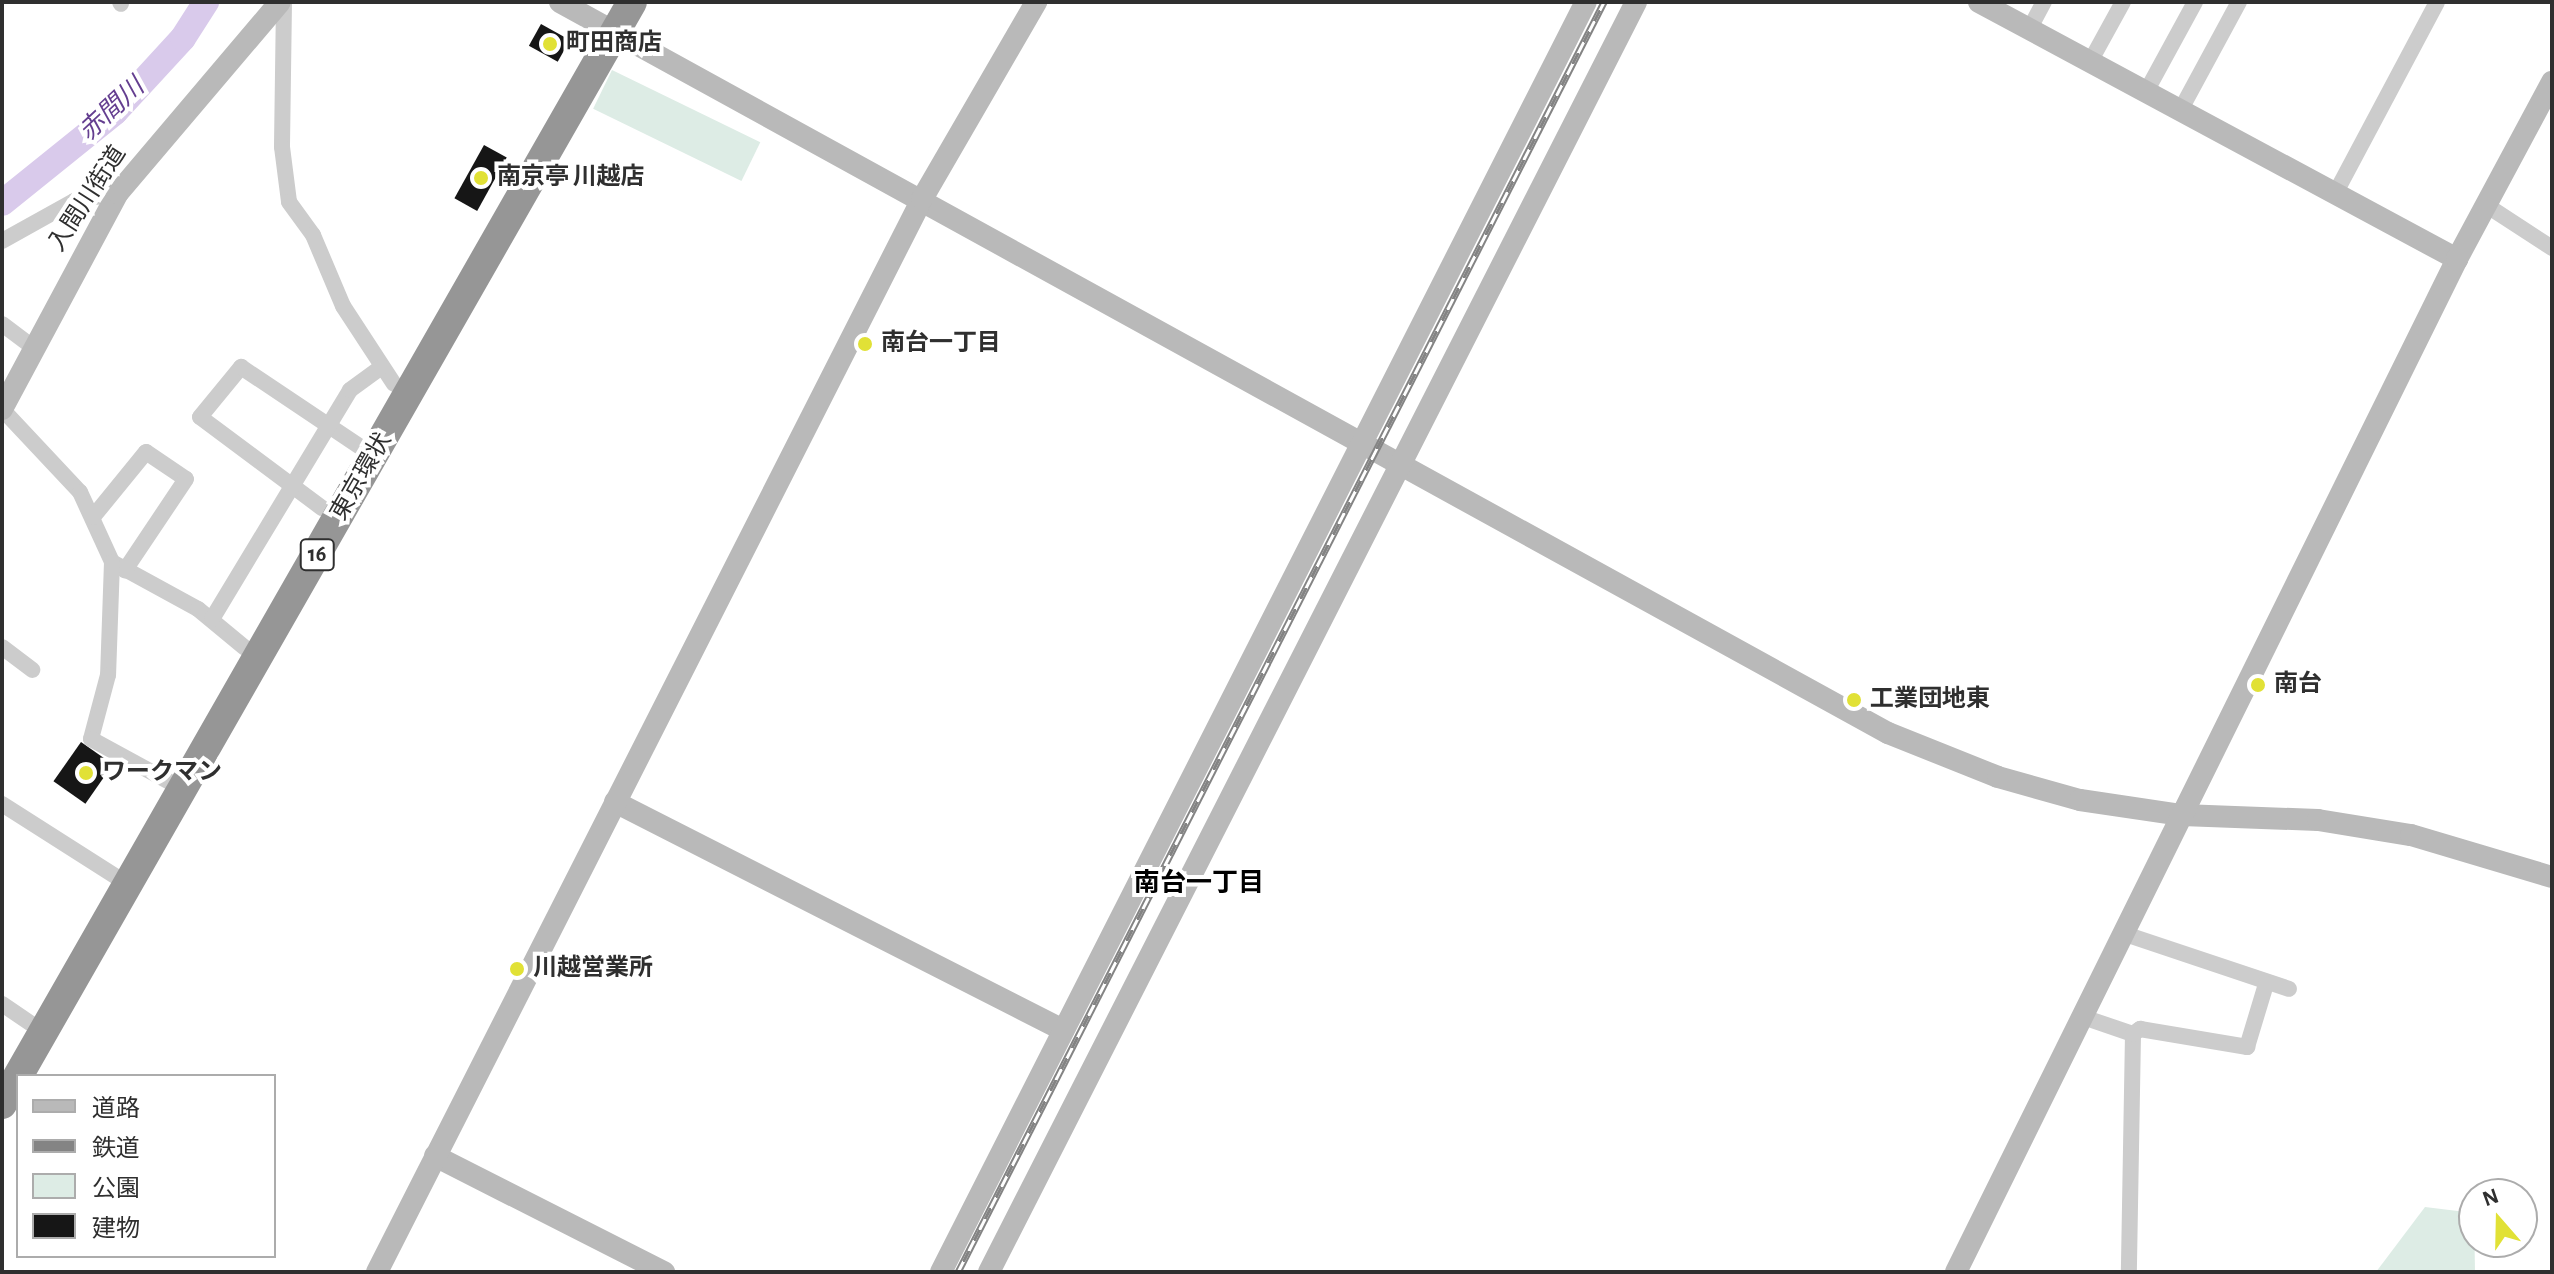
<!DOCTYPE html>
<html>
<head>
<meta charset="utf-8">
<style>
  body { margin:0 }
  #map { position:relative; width:2554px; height:1274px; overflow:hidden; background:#fff; font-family:"Alegreya Sans","Noto Sans JP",sans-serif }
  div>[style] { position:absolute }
  .green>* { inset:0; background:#ddece5; transform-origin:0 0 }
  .river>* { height:26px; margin:-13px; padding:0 13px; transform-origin:13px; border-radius:13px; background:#d9caeb }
  .building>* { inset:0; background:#161616; transform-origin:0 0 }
  .street>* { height:16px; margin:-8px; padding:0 8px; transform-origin:8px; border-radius:8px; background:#ccc }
  .secondary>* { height:22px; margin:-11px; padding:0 11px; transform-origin:11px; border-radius:11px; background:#b9b9b9 }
  .highway>* { height:30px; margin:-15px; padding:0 15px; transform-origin:15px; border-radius:15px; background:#969696 }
  .rail>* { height:7px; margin-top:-3.5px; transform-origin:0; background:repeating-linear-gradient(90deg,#fff 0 12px,#848484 0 24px); box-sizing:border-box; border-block:2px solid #848484 }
  .dots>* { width:22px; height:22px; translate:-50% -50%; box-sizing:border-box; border:4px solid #fff; border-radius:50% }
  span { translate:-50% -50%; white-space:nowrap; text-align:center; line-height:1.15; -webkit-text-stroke:8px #fff; paint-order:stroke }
  .shield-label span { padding:2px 6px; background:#fff; border:2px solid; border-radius:6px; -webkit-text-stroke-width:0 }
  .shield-label { font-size:22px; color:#2f2f2f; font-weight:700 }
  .poi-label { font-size:24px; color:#2f2f2f; font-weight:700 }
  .left { translate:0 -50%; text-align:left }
  .street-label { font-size:24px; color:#2f2f2f }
  .water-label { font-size:26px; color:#643e90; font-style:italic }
  .neighbourhood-label { font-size:26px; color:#000; font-weight:700 }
  .frame { position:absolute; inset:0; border:4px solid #2f2f2f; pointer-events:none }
  .legend { position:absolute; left:16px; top:1074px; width:260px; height:184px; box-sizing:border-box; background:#fff; border:2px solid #acacac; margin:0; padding:10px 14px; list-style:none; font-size:24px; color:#2f2f2f }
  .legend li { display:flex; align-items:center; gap:16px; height:40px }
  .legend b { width:40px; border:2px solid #acacac }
  .north { position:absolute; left:2458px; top:1178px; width:80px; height:80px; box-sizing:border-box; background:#fff; border:2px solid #acacac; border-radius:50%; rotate:340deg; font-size:22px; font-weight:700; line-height:32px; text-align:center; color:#2f2f2f }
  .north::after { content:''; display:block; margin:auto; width:28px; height:36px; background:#e1e136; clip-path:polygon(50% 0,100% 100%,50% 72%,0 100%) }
</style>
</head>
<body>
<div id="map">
  <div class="green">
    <div style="left:612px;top:70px;width:165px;height:43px;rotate:26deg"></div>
    <div style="clip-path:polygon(2425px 1207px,2474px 1213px,2475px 1272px,2376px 1272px)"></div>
  </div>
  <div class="river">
    <div style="left:2px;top:203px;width:145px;rotate:-38.8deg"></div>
    <div style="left:115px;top:112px;width:100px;rotate:-47.4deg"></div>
    <div style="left:183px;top:38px;width:43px;rotate:-57.4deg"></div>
  </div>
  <div class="building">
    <div style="left:541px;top:24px;width:33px;height:25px;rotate:29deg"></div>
    <div style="left:484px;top:145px;width:26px;height:61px;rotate:29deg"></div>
    <div style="left:81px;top:742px;width:39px;height:48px;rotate:35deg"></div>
  </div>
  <div class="street">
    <div style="left:120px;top:2px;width:2px;rotate:63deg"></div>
    <div style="left:284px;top:2px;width:145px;rotate:90.8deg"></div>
    <div style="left:282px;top:147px;width:55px;rotate:82.7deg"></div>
    <div style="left:289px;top:202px;width:41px;rotate:54deg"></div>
    <div style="left:313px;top:235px;width:77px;rotate:67.1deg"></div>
    <div style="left:343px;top:306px;width:93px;rotate:56.8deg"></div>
    <div style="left:2030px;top:28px;width:30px;rotate:-62deg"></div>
    <div style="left:2090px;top:62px;width:68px;rotate:-61.2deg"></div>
    <div style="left:2146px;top:92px;width:102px;rotate:-61.4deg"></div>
    <div style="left:2180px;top:111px;width:124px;rotate:-61.6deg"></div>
    <div style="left:2335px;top:194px;width:217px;rotate:-62deg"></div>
    <div style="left:2486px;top:205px;width:79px;rotate:33.1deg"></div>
    <div style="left:2px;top:241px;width:82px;rotate:-29.1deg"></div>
    <div style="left:74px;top:201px;width:45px;rotate:-10.3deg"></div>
    <div style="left:2px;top:324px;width:39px;rotate:37deg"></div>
    <div style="left:2px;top:409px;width:114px;rotate:46.8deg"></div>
    <div style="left:80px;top:492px;width:77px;rotate:65.4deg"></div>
    <div style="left:112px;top:562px;width:98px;rotate:28.7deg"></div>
    <div style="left:198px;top:609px;width:60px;rotate:39.6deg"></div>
    <div style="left:322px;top:508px;width:152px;rotate:-143.3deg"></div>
    <div style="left:200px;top:417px;width:65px;rotate:-50.6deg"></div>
    <div style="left:241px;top:367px;width:142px;rotate:33.8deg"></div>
    <div style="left:93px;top:517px;width:84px;rotate:-50.8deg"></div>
    <div style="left:146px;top:452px;width:48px;rotate:34deg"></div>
    <div style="left:186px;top:479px;width:110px;rotate:123.8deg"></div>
    <div style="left:112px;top:562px;width:113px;rotate:92deg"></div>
    <div style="left:108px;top:675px;width:66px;rotate:104.9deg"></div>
    <div style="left:91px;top:739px;width:88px;rotate:28.6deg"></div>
    <div style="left:212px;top:619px;width:267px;rotate:-58.9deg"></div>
    <div style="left:350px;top:390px;width:39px;rotate:-36deg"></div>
    <div style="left:2px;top:647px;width:38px;rotate:37deg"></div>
    <div style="left:2px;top:804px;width:134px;rotate:32.5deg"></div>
    <div style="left:2122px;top:933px;width:176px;rotate:18.5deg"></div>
    <div style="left:2px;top:1004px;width:34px;rotate:34deg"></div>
    <div style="left:2083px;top:1017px;width:53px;rotate:18.8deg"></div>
    <div style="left:2133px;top:1034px;width:238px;rotate:91deg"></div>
    <div style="left:2133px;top:1034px;width:9px;rotate:-36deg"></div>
    <div style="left:2140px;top:1029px;width:109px;rotate:9.5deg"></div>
    <div style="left:2247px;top:1047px;width:66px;rotate:-73.2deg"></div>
  </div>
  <div class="secondary">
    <div style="left:560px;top:2px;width:1516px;rotate:28.83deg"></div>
    <div style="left:1888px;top:733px;width:118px;rotate:21.8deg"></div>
    <div style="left:1998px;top:777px;width:85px;rotate:15.7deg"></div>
    <div style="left:2080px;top:800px;width:103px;rotate:8.4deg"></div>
    <div style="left:2182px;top:815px;width:136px;rotate:2.1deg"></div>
    <div style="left:2318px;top:820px;width:94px;rotate:9.2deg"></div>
    <div style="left:2411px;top:835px;width:147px;rotate:16.6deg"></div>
    <div style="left:1979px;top:2px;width:543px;rotate:28.27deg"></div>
    <div style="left:2px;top:409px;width:245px;rotate:-61.8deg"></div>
    <div style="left:118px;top:193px;width:250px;rotate:-49.7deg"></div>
    <div style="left:615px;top:802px;width:503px;rotate:26.97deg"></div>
    <div style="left:435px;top:1156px;width:257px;rotate:26.9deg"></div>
    <div style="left:377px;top:1272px;width:1203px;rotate:-63.07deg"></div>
    <div style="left:922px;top:199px;width:228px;rotate:-59.9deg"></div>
    <div style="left:941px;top:1272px;width:1424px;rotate:-63.08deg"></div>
    <div style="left:989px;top:1272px;width:1425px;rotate:-63deg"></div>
    <div style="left:1956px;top:1272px;width:1130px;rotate:-63.68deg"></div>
    <div style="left:2457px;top:259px;width:201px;rotate:-61.8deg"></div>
  </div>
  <div class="highway">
    <div style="left:2px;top:1104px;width:1269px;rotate:-60.24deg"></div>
  </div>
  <div class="rail">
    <div style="left:958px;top:1272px;width:1425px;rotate:-63.04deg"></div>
  </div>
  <div class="dots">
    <div style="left:550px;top:44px;background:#e1e136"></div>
    <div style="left:481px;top:178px;background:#e1e136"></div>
    <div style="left:865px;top:344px;background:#e1e136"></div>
    <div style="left:2258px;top:685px;background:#e1e136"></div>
    <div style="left:1854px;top:700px;background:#e1e136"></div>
    <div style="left:86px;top:773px;background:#e1e136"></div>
    <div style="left:517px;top:969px;background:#e1e136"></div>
  </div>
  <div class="shield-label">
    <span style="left:317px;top:555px">16</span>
  </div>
  <div class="poi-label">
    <span class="left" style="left:566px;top:44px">町田商店</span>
    <span class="left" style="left:497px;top:178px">南京亭 川越店</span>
    <span class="left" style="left:881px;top:344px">南台一丁目</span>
    <span class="left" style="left:2274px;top:685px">南台</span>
    <span class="left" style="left:1870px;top:700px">工業団地東</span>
    <span class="left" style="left:102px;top:773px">ワークマン</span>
    <span class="left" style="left:533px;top:969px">川越営業所</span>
  </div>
  <div class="street-label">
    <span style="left:88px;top:199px;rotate:-57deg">入間川街道</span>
    <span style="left:362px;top:477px;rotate:-60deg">東京環状</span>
  </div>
  <div class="water-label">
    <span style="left:112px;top:110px;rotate:-43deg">赤間川</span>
  </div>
  <div class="neighbourhood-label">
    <span style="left:1199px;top:884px">南台一丁目</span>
  </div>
  <div class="frame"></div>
  <ul class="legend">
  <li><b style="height:10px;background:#b9b9b9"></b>道路</li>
  <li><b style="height:10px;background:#848484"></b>鉄道</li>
  <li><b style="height:22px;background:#ddece5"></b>公園</li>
  <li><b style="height:22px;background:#161616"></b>建物</li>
  </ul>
  <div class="north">N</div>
</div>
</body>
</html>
